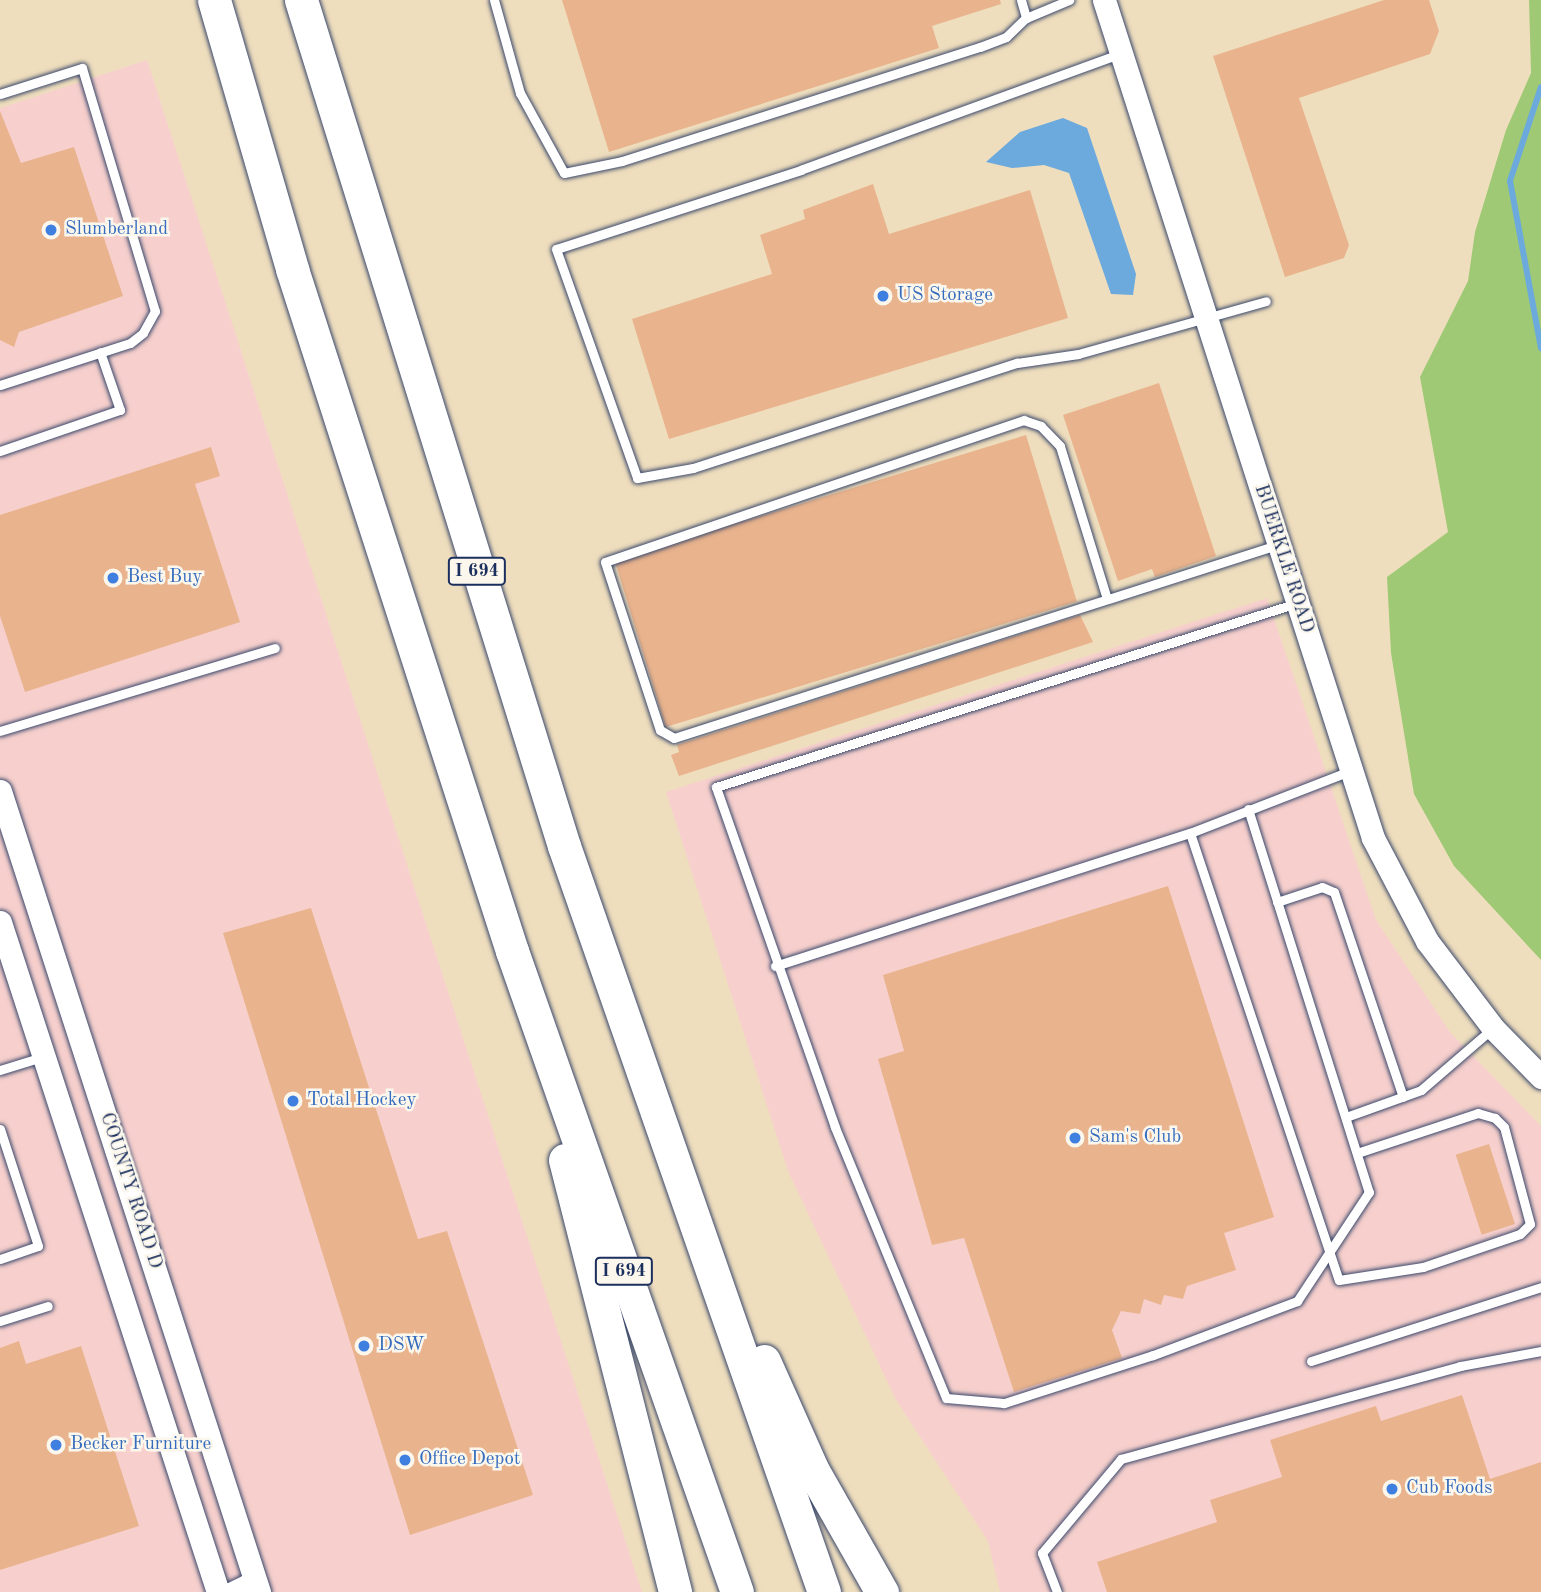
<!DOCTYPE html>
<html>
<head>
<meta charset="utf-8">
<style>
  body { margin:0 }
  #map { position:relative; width:1541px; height:1592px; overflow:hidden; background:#efdebd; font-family:"Old Standard TT",serif }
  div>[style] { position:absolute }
  .built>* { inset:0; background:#f7d0cd }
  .green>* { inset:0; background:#9fc975 }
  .water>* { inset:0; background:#6caade }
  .stream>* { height:6px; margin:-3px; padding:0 3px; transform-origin:3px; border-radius:3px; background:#6caade }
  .building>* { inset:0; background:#e9b38d; transform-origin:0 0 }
  .roads { filter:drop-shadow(0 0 2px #3b496c) drop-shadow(0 0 2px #3b496c) }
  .service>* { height:9px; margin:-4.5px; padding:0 4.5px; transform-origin:4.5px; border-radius:4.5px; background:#fff }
  .minor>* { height:18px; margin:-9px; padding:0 9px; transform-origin:9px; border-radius:9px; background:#fff }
  .tertiary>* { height:23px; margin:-11.5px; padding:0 11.5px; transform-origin:11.5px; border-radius:11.5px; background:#fff }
  .motorway>* { height:33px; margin:-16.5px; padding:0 16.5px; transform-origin:16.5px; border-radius:16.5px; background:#fff }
  .dots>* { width:19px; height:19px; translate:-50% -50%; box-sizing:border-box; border:4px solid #fbf7ec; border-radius:50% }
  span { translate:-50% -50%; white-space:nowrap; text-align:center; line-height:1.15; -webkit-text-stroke:5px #fbf7ec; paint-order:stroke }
  .shield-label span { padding:2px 5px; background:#fbf7ec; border:2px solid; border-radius:5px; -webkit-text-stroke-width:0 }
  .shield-label { font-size:18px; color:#1b2f5e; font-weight:700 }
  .shop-label { font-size:19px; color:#366cbe }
  .left { translate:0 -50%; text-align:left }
  .street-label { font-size:19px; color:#1b2f5e }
</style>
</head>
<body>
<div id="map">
  <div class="built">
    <div style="clip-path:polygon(147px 60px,642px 1592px,0 1592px,0 108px)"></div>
    <div style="clip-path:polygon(1267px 598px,1376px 920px,1450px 1032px,1541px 1126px,1541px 1592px,1000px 1592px,988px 1541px,896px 1400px,788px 1171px,666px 792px)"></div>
  </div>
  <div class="green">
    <div style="clip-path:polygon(1529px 0,1541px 0,1541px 960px,1454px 866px,1414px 794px,1391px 653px,1387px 577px,1448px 532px,1420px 377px,1468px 281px,1475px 232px,1506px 130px,1531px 73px)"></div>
  </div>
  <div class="water">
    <div style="clip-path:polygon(1063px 118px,1087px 128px,1136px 274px,1133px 295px,1111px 294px,1069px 173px,1044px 165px,1012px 168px,986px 162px,1020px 132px)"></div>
  </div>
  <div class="stream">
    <div style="left:1541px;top:87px;width:99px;rotate:108.3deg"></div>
    <div style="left:1510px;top:181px;width:170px;rotate:79.5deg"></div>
  </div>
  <div class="building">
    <div style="clip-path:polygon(562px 0,1000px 0,1001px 4px,932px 26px,939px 48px,609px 152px)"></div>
    <div style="clip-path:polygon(1384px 0,1429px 0,1439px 31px,1430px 54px,1299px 98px,1349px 245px,1344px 258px,1285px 277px,1213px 56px)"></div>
    <div style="clip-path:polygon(0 111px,21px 163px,74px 147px,123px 296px,19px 332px,14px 347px,0 340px)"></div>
    <div style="clip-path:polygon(873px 184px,889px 234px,1030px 190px,1068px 318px,669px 439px,632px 319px,772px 274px,760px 235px,805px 219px,803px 210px)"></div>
    <div style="clip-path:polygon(1159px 383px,1216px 556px,1155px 577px,1152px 569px,1118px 581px,1063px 415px)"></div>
    <div style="left:1026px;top:435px;width:174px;height:430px;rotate:73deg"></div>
    <div style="clip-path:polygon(211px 447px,220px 476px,195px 484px,240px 622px,25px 692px,0 616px,0 515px)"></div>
    <div style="clip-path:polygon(1080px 615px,1093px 642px,679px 776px,671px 755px,679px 752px,677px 745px)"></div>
    <div style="clip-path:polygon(1168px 886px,1274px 1217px,1224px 1233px,1236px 1270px,1187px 1286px,1183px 1299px,1164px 1295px,1161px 1305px,1144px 1299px,1140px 1314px,1121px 1311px,1112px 1330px,1122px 1358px,1014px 1392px,964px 1238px,932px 1245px,878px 1059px,904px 1051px,883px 975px)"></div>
    <div style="clip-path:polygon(311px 908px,418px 1239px,447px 1231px,533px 1495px,410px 1535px,223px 933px)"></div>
    <div style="left:1489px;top:1144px;width:84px;height:35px;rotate:72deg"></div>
    <div style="clip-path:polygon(19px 1341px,26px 1364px,81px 1346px,139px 1526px,0 1570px,0 1348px)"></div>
    <div style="clip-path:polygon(1462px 1395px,1490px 1479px,1541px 1462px,1541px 1592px,1107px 1592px,1097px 1562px,1217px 1522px,1210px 1500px,1282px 1477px,1270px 1440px,1376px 1406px,1381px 1421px)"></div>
  </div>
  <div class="roads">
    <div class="service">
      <div style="left:494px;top:0;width:97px;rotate:74.4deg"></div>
      <div style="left:520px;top:93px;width:91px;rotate:61.2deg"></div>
      <div style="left:564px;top:173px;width:59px;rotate:-11.7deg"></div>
      <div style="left:622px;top:161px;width:376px;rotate:-17.7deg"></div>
      <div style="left:980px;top:47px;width:28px;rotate:-21deg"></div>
      <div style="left:1006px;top:37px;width:28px;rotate:-44deg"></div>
      <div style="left:1026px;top:18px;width:47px;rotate:-22.7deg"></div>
      <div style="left:1021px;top:0;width:19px;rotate:74deg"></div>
      <div style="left:1119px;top:54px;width:338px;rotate:160deg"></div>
      <div style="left:801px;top:170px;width:257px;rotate:162.1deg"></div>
      <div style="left:556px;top:249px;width:243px;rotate:70.5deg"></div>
      <div style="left:637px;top:478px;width:57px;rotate:-10.1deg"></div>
      <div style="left:693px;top:468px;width:341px;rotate:-18deg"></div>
      <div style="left:1017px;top:363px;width:62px;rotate:-8.4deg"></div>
      <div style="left:1078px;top:354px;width:195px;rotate:-15.7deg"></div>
      <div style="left:0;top:94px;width:86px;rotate:-17.6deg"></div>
      <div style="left:82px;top:68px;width:254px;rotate:73.3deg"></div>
      <div style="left:155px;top:311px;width:25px;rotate:119deg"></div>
      <div style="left:143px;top:333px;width:16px;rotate:142deg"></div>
      <div style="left:130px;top:343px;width:137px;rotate:162.1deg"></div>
      <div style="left:0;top:451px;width:127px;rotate:-18.9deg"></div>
      <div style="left:120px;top:410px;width:61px;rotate:-109deg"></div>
      <div style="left:1107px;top:599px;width:160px;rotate:-107.1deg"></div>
      <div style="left:1060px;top:446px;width:28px;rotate:-134deg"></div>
      <div style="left:1041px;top:426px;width:18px;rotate:-161deg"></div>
      <div style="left:1024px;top:420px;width:442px;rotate:161.3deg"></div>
      <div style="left:605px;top:562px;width:177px;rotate:71.9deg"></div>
      <div style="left:660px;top:730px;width:16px;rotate:30deg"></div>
      <div style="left:674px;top:738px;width:633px;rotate:-17.75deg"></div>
      <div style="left:0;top:731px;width:287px;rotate:-16.8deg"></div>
      <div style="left:1248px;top:809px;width:402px;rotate:72.5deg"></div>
      <div style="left:1369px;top:1192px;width:131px;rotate:123.4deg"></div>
      <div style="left:1297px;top:1301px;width:154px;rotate:159.4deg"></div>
      <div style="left:1153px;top:1355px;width:157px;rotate:162.1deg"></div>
      <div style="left:1004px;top:1403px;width:58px;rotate:-175.1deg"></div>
      <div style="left:946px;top:1398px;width:293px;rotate:-112.3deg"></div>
      <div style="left:835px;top:1127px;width:360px;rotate:-109.3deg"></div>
      <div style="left:716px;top:787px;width:609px;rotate:-17.57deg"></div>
      <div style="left:1190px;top:833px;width:471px;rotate:71.6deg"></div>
      <div style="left:1339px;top:1280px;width:85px;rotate:-8.8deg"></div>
      <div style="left:1423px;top:1267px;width:102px;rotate:-18.8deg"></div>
      <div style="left:1520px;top:1234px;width:14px;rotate:-45deg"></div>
      <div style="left:1530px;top:1224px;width:100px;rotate:-105deg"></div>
      <div style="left:1504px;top:1127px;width:13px;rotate:-135deg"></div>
      <div style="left:1495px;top:1118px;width:18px;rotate:-164deg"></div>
      <div style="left:1478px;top:1113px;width:127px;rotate:161.7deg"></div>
      <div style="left:1277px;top:902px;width:47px;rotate:-18.4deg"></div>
      <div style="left:1322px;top:887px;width:13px;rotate:23deg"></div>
      <div style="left:1334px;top:892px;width:216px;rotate:71.4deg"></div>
      <div style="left:775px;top:966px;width:436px;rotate:-17.8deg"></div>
      <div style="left:1190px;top:833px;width:172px;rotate:-21.2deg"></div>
      <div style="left:0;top:1070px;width:44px;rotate:-17.2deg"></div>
      <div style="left:1346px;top:1117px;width:80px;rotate:-19.8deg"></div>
      <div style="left:1421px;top:1090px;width:94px;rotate:-40.7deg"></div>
      <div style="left:0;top:1129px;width:123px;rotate:72deg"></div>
      <div style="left:38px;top:1246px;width:40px;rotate:161.1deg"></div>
      <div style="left:0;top:1321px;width:50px;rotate:-17.4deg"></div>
      <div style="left:1311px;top:1361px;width:242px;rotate:-17.8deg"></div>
      <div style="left:1057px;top:1592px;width:42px;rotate:-111deg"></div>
      <div style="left:1042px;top:1553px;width:123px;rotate:-50deg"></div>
      <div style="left:1121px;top:1459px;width:352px;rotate:-15.3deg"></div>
      <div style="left:1460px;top:1366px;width:82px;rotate:-10.5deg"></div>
    </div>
    <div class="minor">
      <div style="left:230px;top:1592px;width:28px;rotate:-26deg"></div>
    </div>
    <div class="tertiary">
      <div style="left:1104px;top:0;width:880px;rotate:72.2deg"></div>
      <div style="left:1373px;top:838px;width:116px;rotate:62.3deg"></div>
      <div style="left:1427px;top:941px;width:109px;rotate:52.8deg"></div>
      <div style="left:1493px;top:1028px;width:69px;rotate:45.6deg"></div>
      <div style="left:0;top:791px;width:842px;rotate:72.08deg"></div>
      <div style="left:0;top:922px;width:705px;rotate:71.98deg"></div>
    </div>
    <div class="motorway">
      <div style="left:214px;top:0;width:280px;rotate:73.8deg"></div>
      <div style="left:292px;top:269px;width:717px;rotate:72.12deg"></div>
      <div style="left:512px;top:951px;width:679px;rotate:70.66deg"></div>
      <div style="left:301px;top:0;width:886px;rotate:72.73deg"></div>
      <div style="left:564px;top:846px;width:790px;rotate:70.79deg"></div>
      <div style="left:565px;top:1160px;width:446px;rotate:75.7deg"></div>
      <div style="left:764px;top:1361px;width:118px;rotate:66deg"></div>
      <div style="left:812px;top:1469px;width:142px;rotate:60.4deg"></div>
    </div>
  </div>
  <div class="dots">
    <div style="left:51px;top:230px;background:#3f7fe0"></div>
    <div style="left:883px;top:296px;background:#3f7fe0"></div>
    <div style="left:113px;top:578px;background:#3f7fe0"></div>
    <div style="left:293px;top:1101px;background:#3f7fe0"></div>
    <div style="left:1075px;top:1138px;background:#3f7fe0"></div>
    <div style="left:364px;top:1346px;background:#3f7fe0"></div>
    <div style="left:56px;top:1445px;background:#3f7fe0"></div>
    <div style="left:405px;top:1460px;background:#3f7fe0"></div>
    <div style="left:1392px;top:1489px;background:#3f7fe0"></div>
  </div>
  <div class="shield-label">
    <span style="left:477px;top:571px">I 694</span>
    <span style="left:624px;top:1271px">I 694</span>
  </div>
  <div class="shop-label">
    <span class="left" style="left:65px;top:230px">Slumberland</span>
    <span class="left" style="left:897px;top:296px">US Storage</span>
    <span class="left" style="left:127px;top:578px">Best Buy</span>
    <span class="left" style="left:307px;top:1101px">Total Hockey</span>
    <span class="left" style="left:1089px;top:1138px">Sam's Club</span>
    <span class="left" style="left:378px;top:1346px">DSW</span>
    <span class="left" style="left:70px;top:1445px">Becker Furniture</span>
    <span class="left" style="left:419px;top:1460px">Office Depot</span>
    <span class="left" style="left:1406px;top:1489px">Cub Foods</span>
  </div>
  <div class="street-label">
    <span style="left:1283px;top:559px;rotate:72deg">BUERKLE ROAD</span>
    <span style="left:130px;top:1191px;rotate:72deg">COUNTY ROAD D</span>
  </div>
</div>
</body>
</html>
